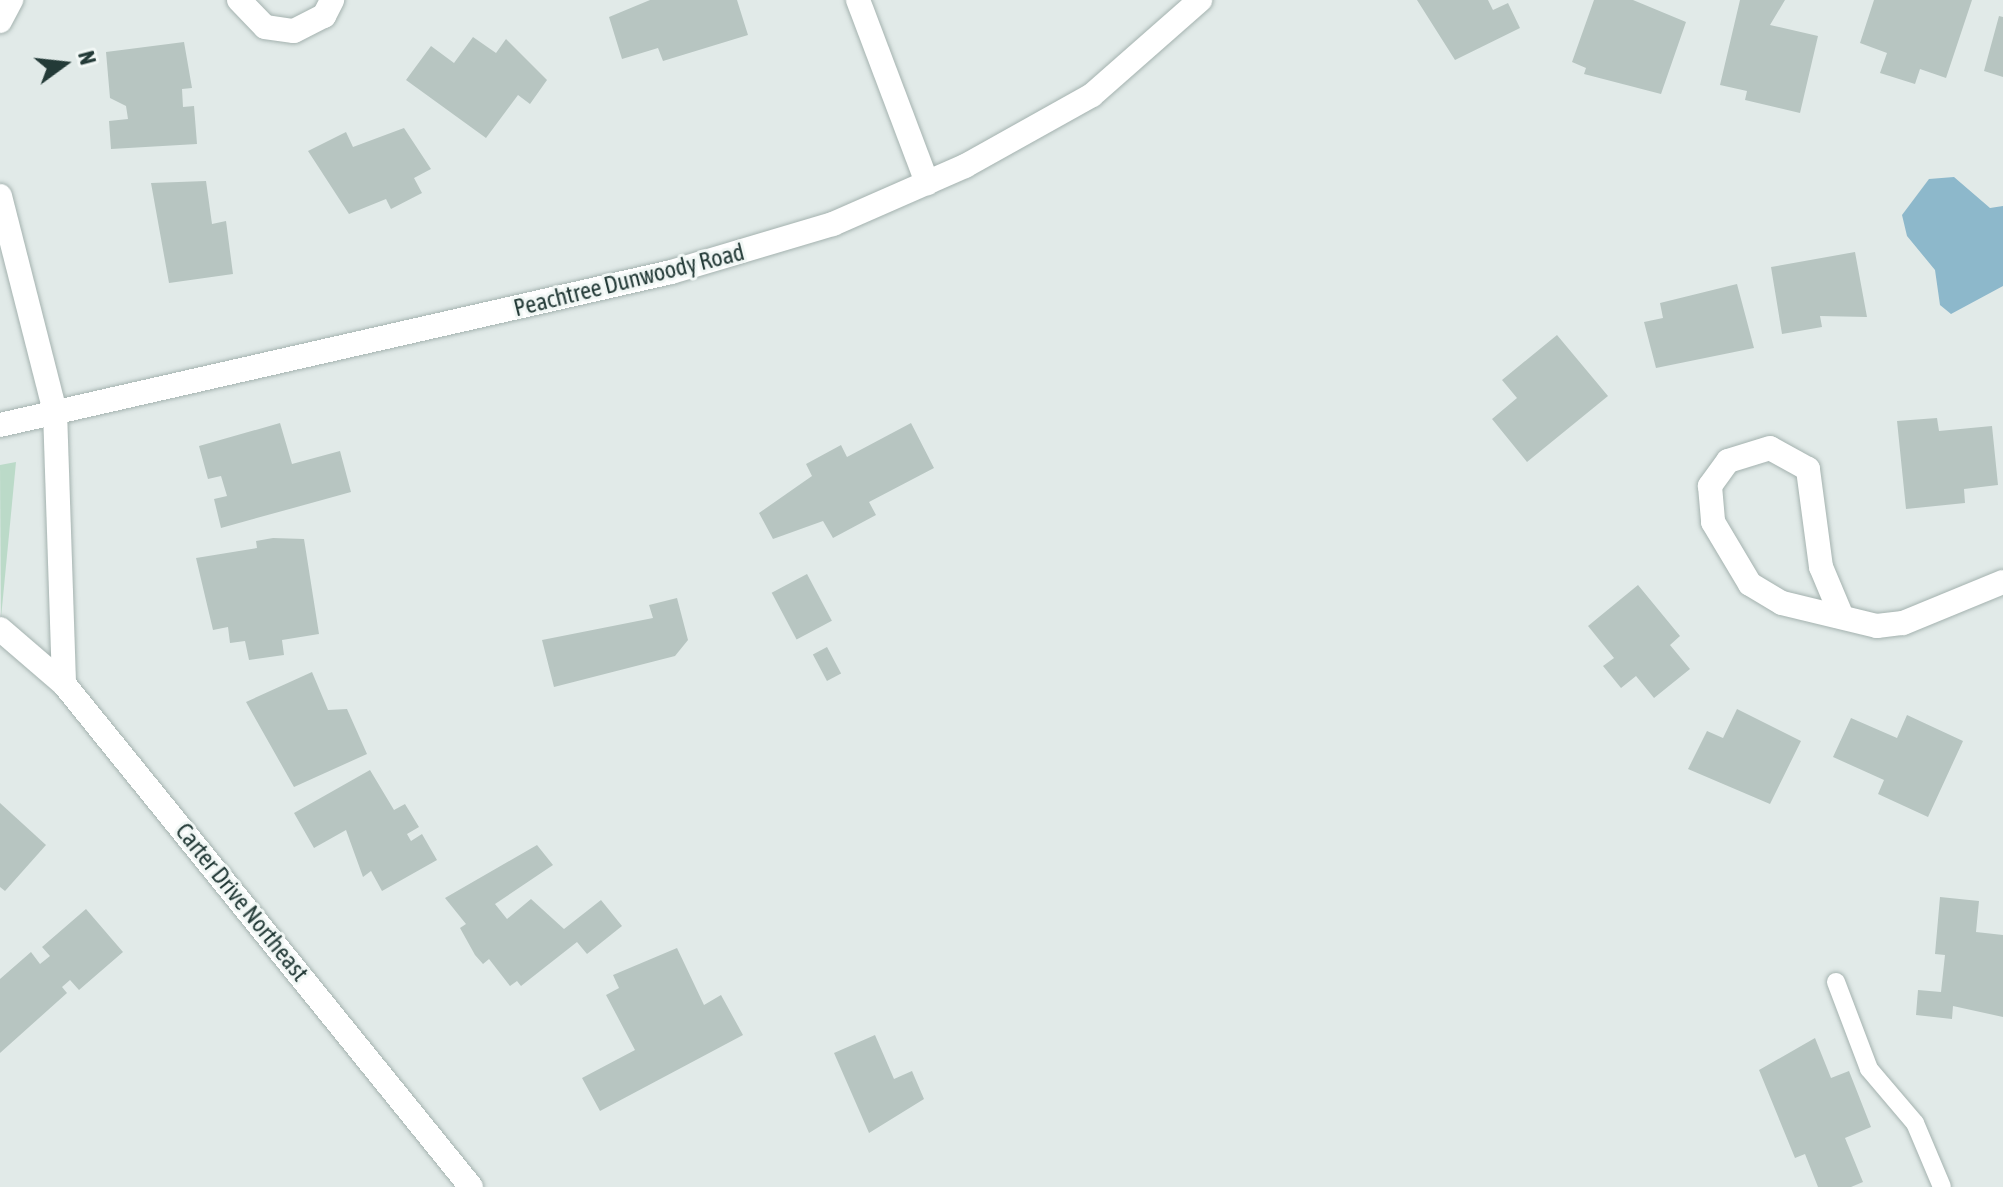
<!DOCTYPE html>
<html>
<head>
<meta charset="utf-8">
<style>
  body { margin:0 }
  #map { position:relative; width:2003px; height:1187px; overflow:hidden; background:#e1eae8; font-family:"Asap Condensed",sans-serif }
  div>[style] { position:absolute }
  .green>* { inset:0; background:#bbdac8 }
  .water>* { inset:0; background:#8db8cb }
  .building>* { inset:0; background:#b7c5c1; transform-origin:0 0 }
  .roads { filter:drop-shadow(0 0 2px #a4b2af) drop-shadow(0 0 2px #a4b2af) }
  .service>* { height:18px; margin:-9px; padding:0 9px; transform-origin:9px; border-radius:9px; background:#fff }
  .minor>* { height:24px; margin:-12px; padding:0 12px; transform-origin:12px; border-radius:12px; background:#fff }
  .secondary>* { height:24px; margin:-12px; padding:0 12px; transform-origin:12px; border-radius:12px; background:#fff }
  span { translate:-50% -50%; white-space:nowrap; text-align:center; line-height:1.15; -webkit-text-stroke:6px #f1f7f5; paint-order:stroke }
  .street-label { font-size:24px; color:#233a37 }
  .north { position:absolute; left:24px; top:24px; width:80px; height:80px; -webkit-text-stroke:6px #f1f7f5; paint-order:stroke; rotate:75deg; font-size:22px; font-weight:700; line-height:32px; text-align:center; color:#233a37 }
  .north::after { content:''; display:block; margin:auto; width:28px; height:36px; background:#233a37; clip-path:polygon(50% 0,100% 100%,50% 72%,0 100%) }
</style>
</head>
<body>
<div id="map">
  <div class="green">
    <div style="clip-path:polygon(16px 462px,1px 618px,0 465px)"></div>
  </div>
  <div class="water">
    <div style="clip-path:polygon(1954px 177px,1990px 208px,2003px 206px,2003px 286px,1951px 314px,1940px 305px,1935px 270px,1907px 236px,1902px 215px,1929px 179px)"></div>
  </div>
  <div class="building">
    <div style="clip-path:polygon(650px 0,737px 0,748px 35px,663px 61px,658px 48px,622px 59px,609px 17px)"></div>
    <div style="clip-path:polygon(1417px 0,1488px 0,1493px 10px,1508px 3px,1520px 28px,1455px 60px)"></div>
    <div style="clip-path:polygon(1594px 0,1633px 0,1686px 22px,1661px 94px,1584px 74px,1586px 68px,1572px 62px)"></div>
    <div style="clip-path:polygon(1740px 0,1785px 0,1770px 25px,1818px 36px,1800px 113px,1745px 100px,1747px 91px,1720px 85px)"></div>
    <div style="clip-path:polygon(1874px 0,1972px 0,1946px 78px,1920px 69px,1915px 84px,1880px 73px,1887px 53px,1860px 43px)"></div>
    <div style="clip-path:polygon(1999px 16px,2003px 17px,2003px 77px,1984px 71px)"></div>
    <div style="clip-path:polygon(473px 37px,496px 53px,506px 39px,547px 80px,530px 104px,518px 95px,486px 138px,406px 80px,431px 46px,454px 63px)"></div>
    <div style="clip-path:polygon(184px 42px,192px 88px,182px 89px,183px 107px,194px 106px,197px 144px,111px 149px,109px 121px,128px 119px,126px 106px,110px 98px,106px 52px)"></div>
    <div style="clip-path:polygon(404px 128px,431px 169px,414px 178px,422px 193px,391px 209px,386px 199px,349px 214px,308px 151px,346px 132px,353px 147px)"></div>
    <div style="clip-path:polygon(206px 181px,212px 224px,226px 221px,233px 274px,169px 283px,151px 183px)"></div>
    <div style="clip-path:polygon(1855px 252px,1867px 317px,1820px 316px,1822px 327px,1782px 334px,1771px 267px)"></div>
    <div style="clip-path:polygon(1737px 284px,1754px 348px,1656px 368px,1644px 322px,1663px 318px,1660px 303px)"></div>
    <div style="clip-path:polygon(1557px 335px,1608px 396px,1527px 462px,1492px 419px,1517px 398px,1502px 380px)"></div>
    <div style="clip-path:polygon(1937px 418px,1939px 431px,1992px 426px,1998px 485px,1964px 489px,1965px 503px,1906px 509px,1897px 421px)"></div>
    <div style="clip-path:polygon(280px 423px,292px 464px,340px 451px,351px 492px,221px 528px,214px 499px,227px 496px,221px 476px,208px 479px,199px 446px)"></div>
    <div style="clip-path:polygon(911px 423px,934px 468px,869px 502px,876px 515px,833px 538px,823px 521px,773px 539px,759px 513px,812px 476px,806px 464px,841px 445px,847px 457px)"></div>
    <div style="clip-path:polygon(273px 538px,304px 539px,319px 634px,282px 640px,284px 655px,249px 660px,245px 641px,230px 643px,228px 627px,213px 630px,196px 558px,257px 548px,256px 541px)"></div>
    <div style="left:807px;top:574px;width:53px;height:40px;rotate:62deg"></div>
    <div style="clip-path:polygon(1638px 585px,1680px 636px,1670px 645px,1690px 669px,1654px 698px,1636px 676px,1621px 688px,1603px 666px,1614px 658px,1588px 626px)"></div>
    <div style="clip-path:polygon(677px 598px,688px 640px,675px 656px,554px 687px,542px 640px,653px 618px,649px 605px)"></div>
    <div style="left:827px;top:647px;width:30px;height:16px;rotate:62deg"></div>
    <div style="clip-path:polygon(312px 672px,328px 710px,347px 709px,367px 754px,294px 787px,246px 702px)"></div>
    <div style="clip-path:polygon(1737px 709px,1801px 741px,1770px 804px,1688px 769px,1707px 731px,1723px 738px)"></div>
    <div style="clip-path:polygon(1907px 715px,1963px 741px,1928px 817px,1878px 794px,1884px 780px,1833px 757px,1851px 718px,1897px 738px)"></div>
    <div style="clip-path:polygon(370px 770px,394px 810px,405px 804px,419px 827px,407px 834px,411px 841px,422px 834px,437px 860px,382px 891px,371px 871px,363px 877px,346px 830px,314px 848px,294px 813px)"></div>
    <div style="clip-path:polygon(0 803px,46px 845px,5px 891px,0 887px)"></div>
    <div style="clip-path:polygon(537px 845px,553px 865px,495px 904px,507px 919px,531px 899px,564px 929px,601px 900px,622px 926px,587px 954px,577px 942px,521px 986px,517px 981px,510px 986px,489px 959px,483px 964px,475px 955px,460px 928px,466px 924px,445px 898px)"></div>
    <div style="clip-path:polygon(1940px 897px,1979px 901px,1976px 932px,2003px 935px,2003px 1017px,1953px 1006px,1952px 1019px,1916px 1015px,1918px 990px,1941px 992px,1945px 955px,1935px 954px)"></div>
    <div style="clip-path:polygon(86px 909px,123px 952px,79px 990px,70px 980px,62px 987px,67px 993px,0 1053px,0 979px,31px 952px,40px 964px,50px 956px,42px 947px)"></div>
    <div style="clip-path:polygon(677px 948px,704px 1005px,721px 995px,743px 1035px,600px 1111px,582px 1078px,635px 1050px,606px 995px,619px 988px,613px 975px)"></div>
    <div style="clip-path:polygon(875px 1035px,894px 1079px,912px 1071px,924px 1099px,869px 1133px,834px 1053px)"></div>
    <div style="clip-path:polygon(1815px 1038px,1831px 1078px,1849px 1071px,1871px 1127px,1845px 1138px,1863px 1182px,1851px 1187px,1818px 1187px,1805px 1154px,1795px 1158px,1759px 1070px)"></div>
  </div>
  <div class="roads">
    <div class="service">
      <div style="left:1836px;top:982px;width:93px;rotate:69.2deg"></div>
      <div style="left:1869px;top:1069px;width:71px;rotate:49.6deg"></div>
      <div style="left:1915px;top:1123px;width:69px;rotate:67.1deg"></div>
    </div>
    <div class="minor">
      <div style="left:239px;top:0;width:37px;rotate:46deg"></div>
      <div style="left:265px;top:27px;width:29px;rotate:8deg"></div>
      <div style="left:294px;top:31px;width:34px;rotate:-27deg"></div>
      <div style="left:324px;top:16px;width:18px;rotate:-63deg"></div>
      <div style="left:858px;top:0;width:196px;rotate:69.3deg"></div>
      <div style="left:0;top:21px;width:24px;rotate:-62deg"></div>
      <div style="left:0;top:196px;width:222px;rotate:75.7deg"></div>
      <div style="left:55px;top:411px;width:273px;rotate:88.1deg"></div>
      <div style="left:1842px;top:617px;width:54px;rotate:-112.8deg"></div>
      <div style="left:1821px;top:567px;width:99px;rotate:-97.6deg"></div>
      <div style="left:1808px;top:469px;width:43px;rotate:-151.1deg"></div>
      <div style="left:1770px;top:448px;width:44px;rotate:162.8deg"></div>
      <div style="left:1728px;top:461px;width:31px;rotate:126deg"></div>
      <div style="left:1710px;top:486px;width:36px;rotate:85deg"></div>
      <div style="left:1713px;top:522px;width:72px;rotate:59.2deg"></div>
      <div style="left:1750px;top:584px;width:37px;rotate:31deg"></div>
      <div style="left:1782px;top:603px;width:98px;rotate:13.6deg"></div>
      <div style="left:1877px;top:626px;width:26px;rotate:-7deg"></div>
      <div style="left:1903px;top:623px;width:108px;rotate:-22.3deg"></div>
      <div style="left:0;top:629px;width:84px;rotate:40.7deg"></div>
      <div style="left:64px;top:684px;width:647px;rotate:51.02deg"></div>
    </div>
    <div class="secondary">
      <div style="left:0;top:425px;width:688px;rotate:-12.84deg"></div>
      <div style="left:671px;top:272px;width:169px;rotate:-16.5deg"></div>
      <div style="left:833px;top:224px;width:144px;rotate:-23.7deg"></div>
      <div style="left:965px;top:166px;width:145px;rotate:-29.2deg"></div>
      <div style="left:1092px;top:95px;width:144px;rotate:-41.3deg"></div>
    </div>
  </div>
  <div class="street-label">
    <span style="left:629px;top:280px;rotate:-14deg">Peachtree Dunwoody Road</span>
    <span style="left:242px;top:902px;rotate:51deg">Carter Drive Northeast</span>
  </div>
  <div class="north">N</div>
</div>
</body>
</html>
